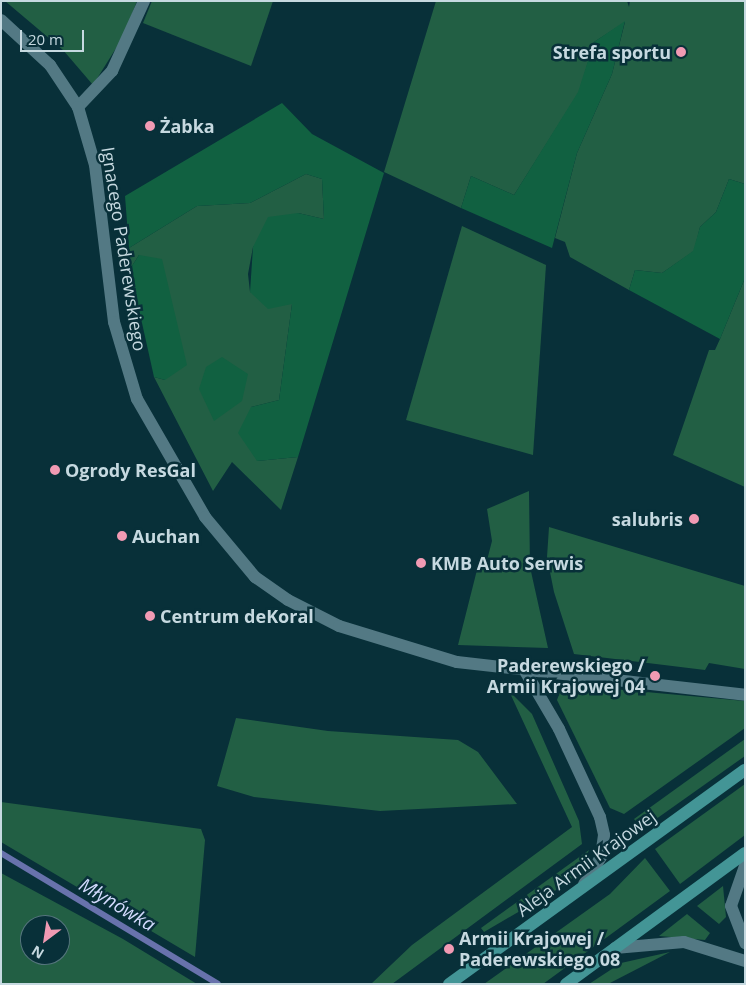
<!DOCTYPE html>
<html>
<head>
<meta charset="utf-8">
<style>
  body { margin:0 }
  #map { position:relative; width:746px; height:985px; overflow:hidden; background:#083039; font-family:"Open Sans",sans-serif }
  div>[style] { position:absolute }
  .green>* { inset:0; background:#225f44 }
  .forest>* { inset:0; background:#116141 }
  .stream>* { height:6px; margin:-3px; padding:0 3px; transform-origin:3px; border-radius:3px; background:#6872ac }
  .minor>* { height:12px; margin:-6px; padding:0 6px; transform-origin:6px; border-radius:6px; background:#537984 }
  .tertiary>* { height:12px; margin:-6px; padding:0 6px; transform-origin:6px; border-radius:6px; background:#537984 }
  .primary>* { height:12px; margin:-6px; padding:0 6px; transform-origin:6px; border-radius:6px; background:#439596 }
  .dots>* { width:14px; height:14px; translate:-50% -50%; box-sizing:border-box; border:2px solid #083039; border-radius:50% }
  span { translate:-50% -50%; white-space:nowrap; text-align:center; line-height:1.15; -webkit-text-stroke:5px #083039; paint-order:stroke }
  .poi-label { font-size:18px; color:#c6d9e0; font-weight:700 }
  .right { translate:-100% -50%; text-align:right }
  .left { translate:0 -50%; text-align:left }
  .street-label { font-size:18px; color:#c6d9e0 }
  .water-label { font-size:19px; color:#d2dafd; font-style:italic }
  .frame { position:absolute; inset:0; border:2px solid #c6d9e0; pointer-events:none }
  .north { position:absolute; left:20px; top:915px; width:50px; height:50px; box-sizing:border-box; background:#083039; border:1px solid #54747c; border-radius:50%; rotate:211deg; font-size:14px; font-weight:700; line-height:20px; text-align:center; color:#c6d9e0 }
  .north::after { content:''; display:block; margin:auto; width:18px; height:22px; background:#f19ab3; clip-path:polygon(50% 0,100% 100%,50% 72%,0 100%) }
  .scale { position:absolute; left:20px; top:30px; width:64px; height:22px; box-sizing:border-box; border:2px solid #c6d9e0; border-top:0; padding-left:6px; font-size:15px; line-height:18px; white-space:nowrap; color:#c6d9e0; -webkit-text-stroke:4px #083039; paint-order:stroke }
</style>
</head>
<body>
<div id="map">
  <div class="green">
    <div style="clip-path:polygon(5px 1px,137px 1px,123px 37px,93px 85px,63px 50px)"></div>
    <div style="clip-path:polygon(152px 1px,273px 1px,251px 66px,143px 23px)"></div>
    <div style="clip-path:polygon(436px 1px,627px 1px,629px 7px,630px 1px,745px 1px,745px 184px,729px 179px,716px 212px,700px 227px,694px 251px,662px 273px,635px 270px,629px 290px,570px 257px,565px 242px,555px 238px,577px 153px,612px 74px,625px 22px,594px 42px,579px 92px,514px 195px,471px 176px,461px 208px,384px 172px)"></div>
    <div style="clip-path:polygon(306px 174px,322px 179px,324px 219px,298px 213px,253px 247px,248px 274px,250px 292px,292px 304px,279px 400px,251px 407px,257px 461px,298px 457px,281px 510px,232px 462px,213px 491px,154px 377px,165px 380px,139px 255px,130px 269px,129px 248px,197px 206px,250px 203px)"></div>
    <div style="clip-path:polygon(462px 226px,546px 265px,533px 455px,406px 420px)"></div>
    <div style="clip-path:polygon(745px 278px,745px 487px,673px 455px,709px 350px,715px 350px,720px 339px)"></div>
    <div style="clip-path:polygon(529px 491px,530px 567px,548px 648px,458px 645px,479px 562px,486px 564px,492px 541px,487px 509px)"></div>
    <div style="clip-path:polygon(549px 527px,745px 586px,745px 669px,709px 663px,705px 670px,574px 654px,554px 592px,547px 557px)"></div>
    <div style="clip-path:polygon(569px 685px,745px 701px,745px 728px,624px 814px,610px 808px,557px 700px,562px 687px)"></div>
    <div style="clip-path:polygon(509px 691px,532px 714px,579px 821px,582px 844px,392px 984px,371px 984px,412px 945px,572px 827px)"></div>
    <div style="clip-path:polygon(236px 718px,328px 731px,458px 740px,478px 752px,517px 804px,380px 811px,254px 797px,217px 786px)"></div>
    <div style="clip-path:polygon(745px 739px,745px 756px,642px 829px,634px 819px)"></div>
    <div style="clip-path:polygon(745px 784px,745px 835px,680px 884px,655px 849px)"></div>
    <div style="clip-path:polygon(1px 802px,201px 829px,205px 840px,195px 957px,1px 842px)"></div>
    <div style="clip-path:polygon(589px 850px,579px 872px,563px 886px,484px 932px,481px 928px)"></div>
    <div style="clip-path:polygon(645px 858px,670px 891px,543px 984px,484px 984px,610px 894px)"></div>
    <div style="clip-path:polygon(evenodd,1px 873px,123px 939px,197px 984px,1px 984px,1px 873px,30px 925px,60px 925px,60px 955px,30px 955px,30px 925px)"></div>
    <div style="clip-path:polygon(723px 886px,726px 917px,719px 924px,697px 906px)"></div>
    <div style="clip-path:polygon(687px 914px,710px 933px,705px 940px,659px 936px)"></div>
    <div style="clip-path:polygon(670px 952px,608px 984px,589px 984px,621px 963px)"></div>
  </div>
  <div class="forest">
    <div style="clip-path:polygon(625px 21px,612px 74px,577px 153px,552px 248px,461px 208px,471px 176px,514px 195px,578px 92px,594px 42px)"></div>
    <div style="clip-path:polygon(282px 103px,312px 134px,384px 173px,298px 457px,257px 461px,238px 433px,251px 407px,279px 400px,292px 304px,268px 309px,250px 292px,253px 247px,268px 217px,298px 213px,324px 219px,322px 179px,306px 174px,250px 203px,197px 206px,129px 248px,125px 196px)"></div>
    <div style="clip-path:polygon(729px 179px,745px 184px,745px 278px,720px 339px,629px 290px,635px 270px,662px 273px,693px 251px,700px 227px,716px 212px)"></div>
    <div style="clip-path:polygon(139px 255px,162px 259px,187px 365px,165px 380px,154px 377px,130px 269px)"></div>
    <div style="clip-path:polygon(222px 357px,248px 374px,242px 401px,214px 421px,199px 389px,206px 367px)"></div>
  </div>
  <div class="stream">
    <div style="left:1px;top:853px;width:253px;rotate:31.1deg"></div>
  </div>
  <div class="minor">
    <div style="left:78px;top:107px;width:50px;rotate:-46.6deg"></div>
    <div style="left:112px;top:71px;width:77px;rotate:-65.4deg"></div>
    <div style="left:745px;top:866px;width:42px;rotate:109.3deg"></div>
    <div style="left:731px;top:906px;width:40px;rotate:69deg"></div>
    <div style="left:615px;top:948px;width:69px;rotate:-5deg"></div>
    <div style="left:684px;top:942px;width:64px;rotate:17.3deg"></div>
  </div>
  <div class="tertiary">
    <div style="left:1px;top:20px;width:67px;rotate:42.6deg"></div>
    <div style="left:50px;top:65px;width:50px;rotate:56.3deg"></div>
    <div style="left:78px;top:107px;width:60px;rotate:73.7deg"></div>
    <div style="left:95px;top:165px;width:158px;rotate:83.1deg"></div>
    <div style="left:114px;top:322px;width:80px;rotate:73.4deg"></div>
    <div style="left:137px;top:399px;width:136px;rotate:60deg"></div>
    <div style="left:205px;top:517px;width:78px;rotate:50.2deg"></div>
    <div style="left:255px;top:577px;width:40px;rotate:34.9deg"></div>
    <div style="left:288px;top:600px;width:57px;rotate:27deg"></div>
    <div style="left:339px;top:626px;width:123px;rotate:17deg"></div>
    <div style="left:457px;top:662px;width:290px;rotate:6.5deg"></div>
    <div style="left:525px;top:671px;width:67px;rotate:59.6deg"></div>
    <div style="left:559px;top:729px;width:97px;rotate:65deg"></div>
    <div style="left:600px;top:817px;width:18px;rotate:77deg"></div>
    <div style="left:604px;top:835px;width:22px;rotate:98deg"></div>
    <div style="left:601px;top:857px;width:32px;rotate:122deg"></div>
  </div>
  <div class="primary">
    <div style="left:449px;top:984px;width:365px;rotate:-35.9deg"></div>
    <div style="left:566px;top:984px;width:222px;rotate:-36.2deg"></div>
  </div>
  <div class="dots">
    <div style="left:681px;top:52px;background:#f19ab3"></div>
    <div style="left:150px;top:126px;background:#f19ab3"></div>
    <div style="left:55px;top:470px;background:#f19ab3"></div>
    <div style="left:694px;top:519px;background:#f19ab3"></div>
    <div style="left:122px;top:536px;background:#f19ab3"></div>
    <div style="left:421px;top:563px;background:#f19ab3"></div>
    <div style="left:150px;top:616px;background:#f19ab3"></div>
    <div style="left:655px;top:676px;background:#f19ab3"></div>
    <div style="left:449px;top:949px;background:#f19ab3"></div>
  </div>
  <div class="poi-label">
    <span class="right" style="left:671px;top:52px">Strefa sportu</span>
    <span class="left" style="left:160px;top:126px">Żabka</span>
    <span class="left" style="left:65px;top:470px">Ogrody ResGal</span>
    <span class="right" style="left:683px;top:519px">salubris</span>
    <span class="left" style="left:132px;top:536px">Auchan</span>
    <span class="left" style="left:431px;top:563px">KMB Auto Serwis</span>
    <span class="left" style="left:160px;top:616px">Centrum deKoral</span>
    <span class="right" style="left:645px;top:676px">Paderewskiego /<br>Armii Krajowej 04</span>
    <span class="left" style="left:459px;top:949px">Armii Krajowej /<br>Paderewskiego 08</span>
  </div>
  <div class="street-label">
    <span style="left:124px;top:249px;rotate:81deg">Ignacego Paderewskiego</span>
    <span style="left:586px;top:863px;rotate:-36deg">Aleja Armii Krajowej</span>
  </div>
  <div class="water-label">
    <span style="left:117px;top:905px;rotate:31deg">Młynówka</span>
  </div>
  <div class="frame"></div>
  <div class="north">N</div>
  <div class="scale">20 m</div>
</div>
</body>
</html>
